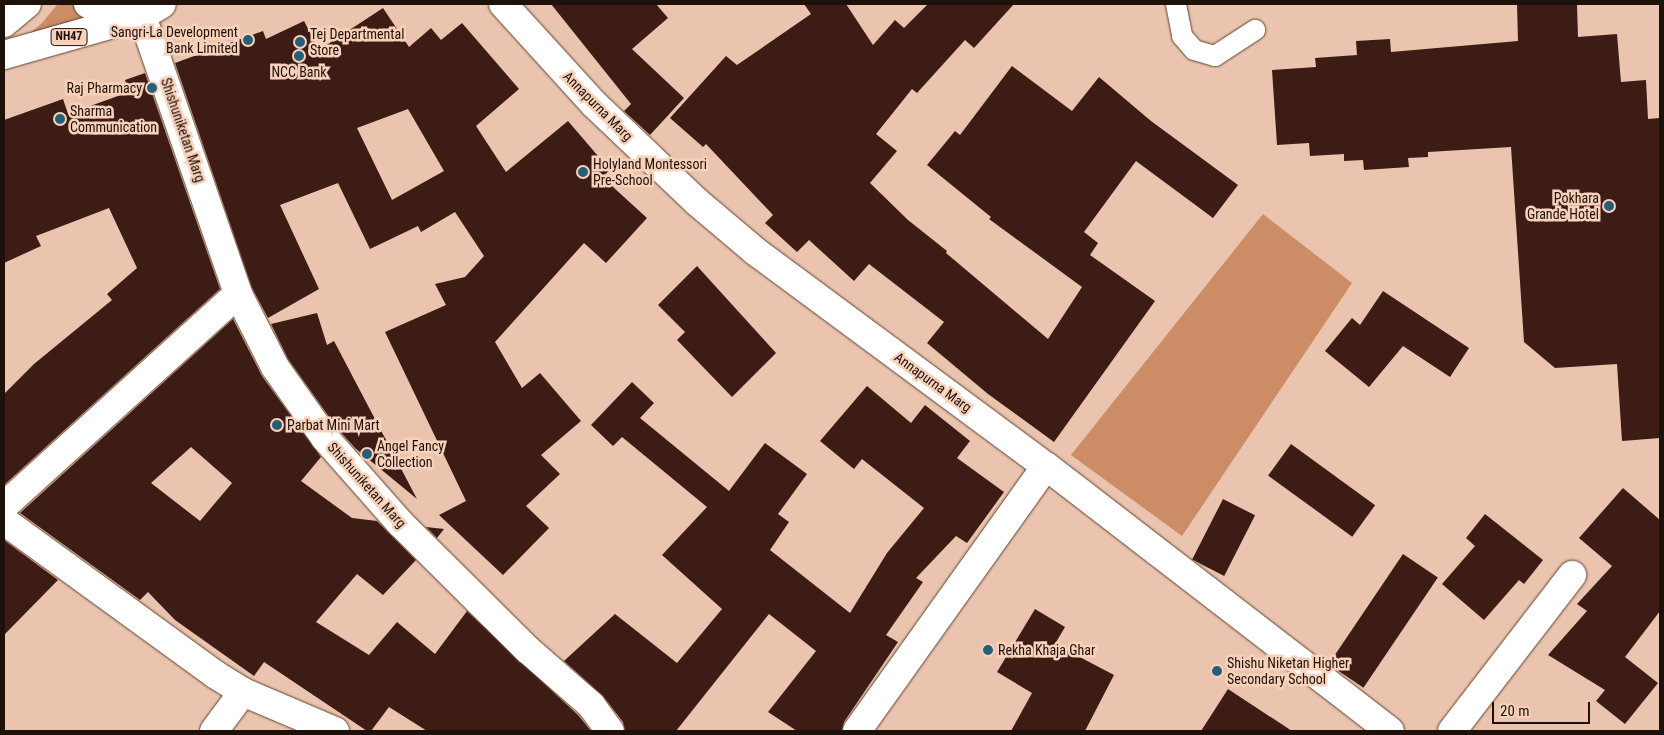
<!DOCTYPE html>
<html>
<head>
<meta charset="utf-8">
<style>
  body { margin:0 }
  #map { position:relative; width:1664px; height:735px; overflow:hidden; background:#eac4ae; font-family:"Roboto Condensed",sans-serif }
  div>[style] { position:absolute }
  .green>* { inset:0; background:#cc8c65 }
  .building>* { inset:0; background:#3d1c16; transform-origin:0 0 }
  .roads { filter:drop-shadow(0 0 1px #62422f) drop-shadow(0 0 1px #62422f) }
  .service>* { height:20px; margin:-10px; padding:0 10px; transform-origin:10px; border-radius:10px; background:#fff }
  .minor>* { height:28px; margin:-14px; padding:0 14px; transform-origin:14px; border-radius:14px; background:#fff }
  .tertiary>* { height:28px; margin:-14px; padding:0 14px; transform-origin:14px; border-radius:14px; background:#fff }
  .trunk>* { height:28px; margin:-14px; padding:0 14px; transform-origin:14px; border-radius:14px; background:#fff }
  .dots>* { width:14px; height:14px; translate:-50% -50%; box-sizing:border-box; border:2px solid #f8d1bb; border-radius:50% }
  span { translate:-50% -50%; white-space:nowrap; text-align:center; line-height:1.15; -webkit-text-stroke:5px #f8d1bb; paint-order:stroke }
  .shield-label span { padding:1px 4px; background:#f8d1bb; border:1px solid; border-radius:4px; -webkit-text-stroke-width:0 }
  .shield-label { font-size:12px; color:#1e1109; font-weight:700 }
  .poi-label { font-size:14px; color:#1e1109 }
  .right { translate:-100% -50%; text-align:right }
  .left { translate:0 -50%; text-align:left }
  .street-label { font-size:14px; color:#1e1109 }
  .frame { position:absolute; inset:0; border:5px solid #1e1109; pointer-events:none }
  .scale { position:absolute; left:1492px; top:702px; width:98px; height:22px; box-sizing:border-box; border:2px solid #1e1109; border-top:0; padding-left:6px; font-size:15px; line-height:18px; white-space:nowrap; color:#1e1109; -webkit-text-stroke:4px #f8d1bb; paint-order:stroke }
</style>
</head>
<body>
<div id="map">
  <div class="green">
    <div style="clip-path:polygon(58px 4px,77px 4px,98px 19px,16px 44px,41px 24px)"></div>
    <div style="clip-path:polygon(1263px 214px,1352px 283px,1182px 536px,1071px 455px)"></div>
  </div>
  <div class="building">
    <div style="clip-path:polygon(551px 4px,656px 4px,668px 18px,632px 49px,684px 98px,650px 135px,624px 111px,631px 104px)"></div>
    <div style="clip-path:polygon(804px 4px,846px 4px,873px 45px,895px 20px,904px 28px,928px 4px,1014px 4px,974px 48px,965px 40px,917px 93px,912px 89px,876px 134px,897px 151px,870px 183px,908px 220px,947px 251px,946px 253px,1048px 339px,1082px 287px,989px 219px,991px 217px,927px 165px,955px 131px,960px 135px,1012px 66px,1072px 111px,1099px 77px,1151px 121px,1238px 185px,1213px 218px,1136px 161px,1084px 232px,1098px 243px,1090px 255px,1155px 301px,1054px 442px,988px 394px,927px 343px,944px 322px,869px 264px,854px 281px,809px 240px,797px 252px,765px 223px,773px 215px,706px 144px,703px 147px,670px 118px,726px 56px,737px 65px,811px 14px)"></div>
    <div style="clip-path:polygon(1517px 4px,1577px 4px,1578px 37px,1617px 34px,1621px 82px,1646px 80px,1648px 119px,1660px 118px,1660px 438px,1622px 441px,1617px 364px,1555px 368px,1524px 342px,1511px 147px,1428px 152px,1428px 157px,1408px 158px,1409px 167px,1364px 170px,1363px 160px,1344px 161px,1344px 154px,1310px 156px,1309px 143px,1277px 145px,1272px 70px,1316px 67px,1315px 58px,1357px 55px,1356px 41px,1390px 39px,1391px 52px,1518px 41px)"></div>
    <div style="clip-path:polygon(evenodd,383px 8px,409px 47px,431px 28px,441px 40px,462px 23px,519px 89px,476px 126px,506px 172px,568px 121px,610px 170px,602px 177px,647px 218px,606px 263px,584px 243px,495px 342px,522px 388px,540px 373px,581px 421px,541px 455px,560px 474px,526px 506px,549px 528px,503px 575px,439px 515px,466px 501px,385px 332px,446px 305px,435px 284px,465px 277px,484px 256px,455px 212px,421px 232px,418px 226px,370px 249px,338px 183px,280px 205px,319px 289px,268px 318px,252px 288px,175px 63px,263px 31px,266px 39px,304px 21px,319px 50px,383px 8px,408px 109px,444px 171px,392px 200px,357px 128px,408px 109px)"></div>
    <div style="clip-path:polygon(145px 73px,220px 289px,4px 485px,4px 394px,34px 364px,112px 300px,107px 294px,137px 268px,109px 208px,36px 236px,41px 246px,4px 263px,4px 120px,63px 99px,68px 114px,129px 92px,125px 80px)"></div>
    <div style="clip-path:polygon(697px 266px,776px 353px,732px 397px,677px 340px,685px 332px,658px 305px)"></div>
    <div style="clip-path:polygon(1383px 291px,1469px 348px,1450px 377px,1403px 346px,1369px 387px,1325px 351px,1352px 318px,1360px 325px)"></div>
    <div style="clip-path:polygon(317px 313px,327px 345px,334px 341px,417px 499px,355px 448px,337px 428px,288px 359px,271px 324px)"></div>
    <div style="clip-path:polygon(evenodd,233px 319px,262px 376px,321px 457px,301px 481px,352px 518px,377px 521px,416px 560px,383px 595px,357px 574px,316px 622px,369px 655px,397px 622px,435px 654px,467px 611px,579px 716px,591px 731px,427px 731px,389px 707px,371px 731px,367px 731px,264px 662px,254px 676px,175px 620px,148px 592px,140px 600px,20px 513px,233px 319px,191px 447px,232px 483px,200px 521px,151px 483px,191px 447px)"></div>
    <div style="clip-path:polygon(632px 382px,654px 403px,640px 418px,729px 491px,765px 443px,807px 474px,778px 514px,789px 522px,770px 550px,850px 613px,887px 553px,924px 508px,862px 459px,854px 469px,820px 441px,867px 386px,911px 423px,925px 405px,970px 441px,957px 458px,1004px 492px,967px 543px,956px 536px,916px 578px,923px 582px,886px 635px,898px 642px,844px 722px,842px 731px,797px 731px,768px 712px,816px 651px,769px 614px,676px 731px,625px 731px,623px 722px,603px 696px,564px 661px,615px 614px,677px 663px,722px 609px,662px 555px,707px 507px,622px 437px,613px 446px,591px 425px)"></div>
    <div style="left:1291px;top:444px;width:104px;height:39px;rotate:36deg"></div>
    <div style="clip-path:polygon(1623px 488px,1660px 520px,1660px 611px,1625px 657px,1658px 683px,1625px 724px,1596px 701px,1605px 690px,1548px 655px,1587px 611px,1577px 604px,1612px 566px,1579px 538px)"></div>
    <div style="left:1223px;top:499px;width:36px;height:68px;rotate:27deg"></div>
    <div style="clip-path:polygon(1485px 514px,1543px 560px,1524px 584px,1519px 580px,1484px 620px,1442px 584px,1475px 546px,1466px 538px)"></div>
    <div style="clip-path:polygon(426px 527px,444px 529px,437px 538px)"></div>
    <div style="clip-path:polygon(4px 540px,58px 580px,4px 635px)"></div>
    <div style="left:1403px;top:554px;width:42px;height:133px;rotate:34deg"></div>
    <div style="clip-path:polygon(1035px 609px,1065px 627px,1055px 644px,1114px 675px,1085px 731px,1011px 731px,1032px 693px,997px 672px)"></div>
    <div style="clip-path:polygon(1228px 689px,1292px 731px,1201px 731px)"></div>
  </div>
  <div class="roads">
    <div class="service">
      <div style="left:1176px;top:4px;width:33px;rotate:79deg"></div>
      <div style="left:1182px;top:36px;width:18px;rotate:49deg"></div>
      <div style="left:1194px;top:50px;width:22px;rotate:16deg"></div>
      <div style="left:1215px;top:56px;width:48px;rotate:-33deg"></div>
    </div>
    <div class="minor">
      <div style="left:503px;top:4px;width:135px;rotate:47.7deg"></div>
      <div style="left:594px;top:104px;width:142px;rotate:43.6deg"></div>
      <div style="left:697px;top:202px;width:76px;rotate:40.2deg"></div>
      <div style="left:755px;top:251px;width:362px;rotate:36.5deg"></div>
      <div style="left:1046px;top:466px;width:434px;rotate:37.6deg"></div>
      <div style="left:4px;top:506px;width:316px;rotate:-42.2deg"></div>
      <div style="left:4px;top:521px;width:262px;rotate:36deg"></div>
      <div style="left:216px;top:675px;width:32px;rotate:32deg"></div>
      <div style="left:243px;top:692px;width:100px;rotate:23deg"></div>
      <div style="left:214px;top:731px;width:49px;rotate:-53.4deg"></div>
      <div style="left:857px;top:731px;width:325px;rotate:-54.5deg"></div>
      <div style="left:1452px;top:731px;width:197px;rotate:-52.4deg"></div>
    </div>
    <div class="tertiary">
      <div style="left:142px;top:16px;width:294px;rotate:70.9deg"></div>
      <div style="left:238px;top:294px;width:82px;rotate:63.1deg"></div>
      <div style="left:275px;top:367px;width:87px;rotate:54.8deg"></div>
      <div style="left:325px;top:438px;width:113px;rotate:48.6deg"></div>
      <div style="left:400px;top:523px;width:180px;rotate:44.8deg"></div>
      <div style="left:528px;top:650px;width:84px;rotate:41.1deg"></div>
      <div style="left:591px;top:705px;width:32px;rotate:54deg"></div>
    </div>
    <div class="trunk">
      <div style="left:88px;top:4px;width:32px;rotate:26deg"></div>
      <div style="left:117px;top:18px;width:25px;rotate:-5deg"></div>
      <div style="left:142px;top:16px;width:23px;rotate:-31deg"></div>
      <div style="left:4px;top:23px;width:30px;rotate:-40deg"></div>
      <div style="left:4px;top:55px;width:135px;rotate:-15.9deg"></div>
    </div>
  </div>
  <div class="dots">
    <div style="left:248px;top:40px;background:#265e78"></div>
    <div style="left:300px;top:42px;background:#265e78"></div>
    <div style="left:299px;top:56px;background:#265e78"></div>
    <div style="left:152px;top:88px;background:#265e78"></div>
    <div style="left:60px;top:119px;background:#265e78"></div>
    <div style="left:583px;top:172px;background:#265e78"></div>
    <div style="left:1609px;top:206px;background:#265e78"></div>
    <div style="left:277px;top:425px;background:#265e78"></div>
    <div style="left:367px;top:454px;background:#265e78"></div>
    <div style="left:988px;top:650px;background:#265e78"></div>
    <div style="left:1217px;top:671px;background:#265e78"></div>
  </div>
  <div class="shield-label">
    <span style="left:69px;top:37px">NH47</span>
  </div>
  <div class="poi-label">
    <span class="right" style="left:238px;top:40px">Sangri-La Development<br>Bank Limited</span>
    <span class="left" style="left:310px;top:42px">Tej Departmental<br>Store</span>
    <span style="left:299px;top:72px">NCC Bank</span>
    <span class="right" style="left:142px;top:88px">Raj Pharmacy</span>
    <span class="left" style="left:70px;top:119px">Sharma<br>Communication</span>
    <span class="left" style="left:593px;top:172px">Holyland Montessori<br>Pre-School</span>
    <span class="right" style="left:1599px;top:206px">Pokhara<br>Grande Hotel</span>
    <span class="left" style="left:287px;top:425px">Parbat Mini Mart</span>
    <span class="left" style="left:377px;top:454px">Angel Fancy<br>Collection</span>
    <span class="left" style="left:998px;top:650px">Rekha Khaja Ghar</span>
    <span class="left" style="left:1227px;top:671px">Shishu Niketan Higher<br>Secondary School</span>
  </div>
  <div class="street-label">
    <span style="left:598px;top:106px;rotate:45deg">Annapurna Marg</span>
    <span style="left:183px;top:130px;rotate:71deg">Shishuniketan Marg</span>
    <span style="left:933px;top:382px;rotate:36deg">Annapurna Marg</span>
    <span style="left:367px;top:485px;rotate:48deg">Shishuniketan Marg</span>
  </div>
  <div class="frame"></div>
  <div class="scale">20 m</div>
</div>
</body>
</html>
